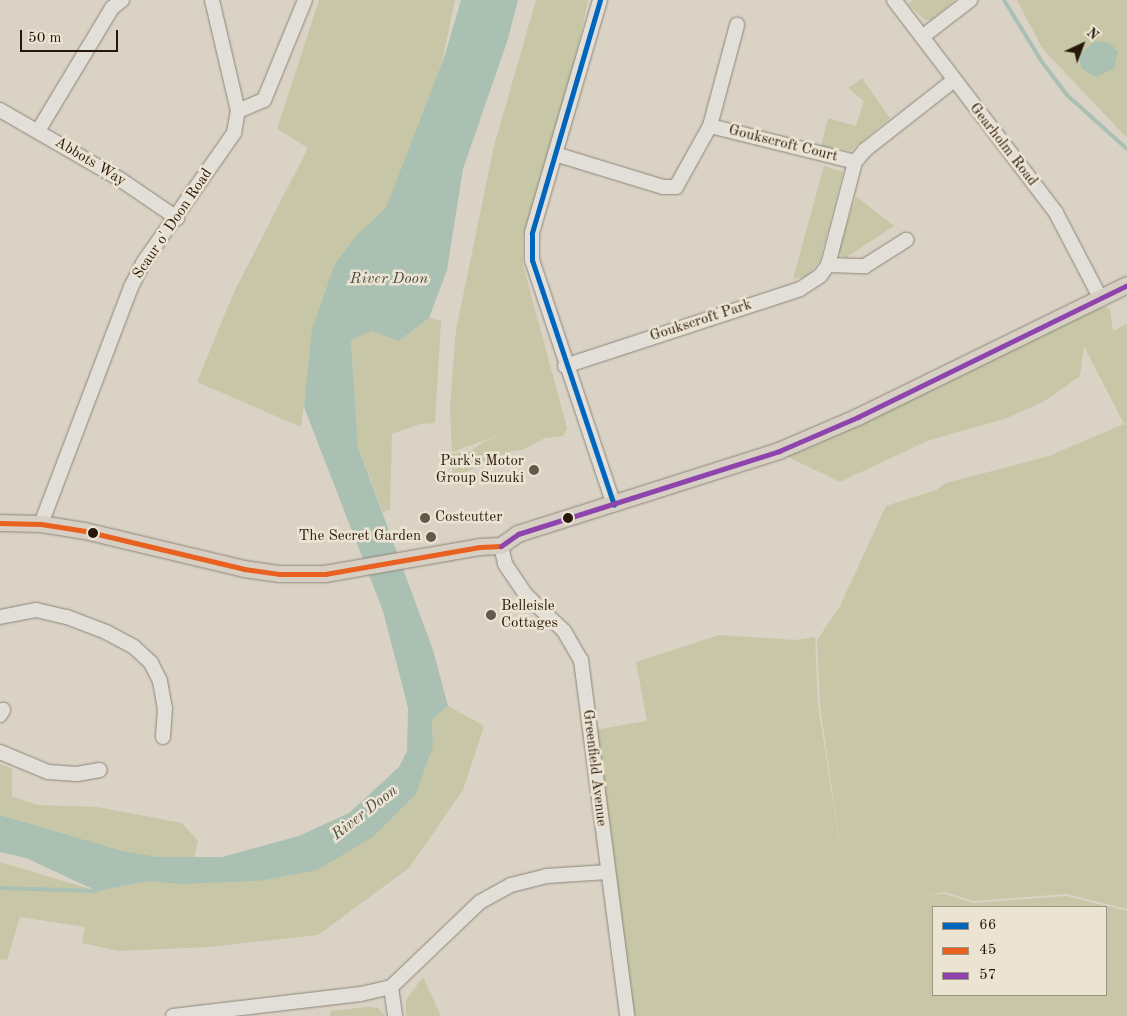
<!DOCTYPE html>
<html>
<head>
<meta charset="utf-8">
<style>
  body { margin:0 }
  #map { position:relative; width:1127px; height:1016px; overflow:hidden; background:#dad2c4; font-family:"Old Standard TT",serif }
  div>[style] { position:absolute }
  .green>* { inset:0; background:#c7c6a6 }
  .water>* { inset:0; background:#aac0b3 }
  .stream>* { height:4px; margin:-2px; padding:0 2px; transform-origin:2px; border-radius:2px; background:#aac0b3 }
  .roads { filter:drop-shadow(0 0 1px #8c867b) drop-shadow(0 0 1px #8c867b) }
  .minor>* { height:14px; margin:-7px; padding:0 7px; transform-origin:7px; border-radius:7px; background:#e2dfd8 }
  .major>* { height:16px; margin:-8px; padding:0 8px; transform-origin:8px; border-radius:8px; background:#d7cfc3 }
  .bus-1>* { height:5px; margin:-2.5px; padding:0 2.5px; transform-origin:2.5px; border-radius:2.5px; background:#0065bd }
  .bus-2>* { height:5px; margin:-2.5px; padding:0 2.5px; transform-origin:2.5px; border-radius:2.5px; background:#e86121 }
  .bus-3>* { height:5px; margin:-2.5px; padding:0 2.5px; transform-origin:2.5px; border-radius:2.5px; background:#8e44ad }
  .dots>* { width:14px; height:14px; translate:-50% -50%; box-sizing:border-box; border:2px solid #ece4d3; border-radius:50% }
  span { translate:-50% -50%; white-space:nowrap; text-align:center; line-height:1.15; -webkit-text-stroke:5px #ece4d3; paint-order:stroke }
  .street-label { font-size:15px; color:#28180a }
  .poi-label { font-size:15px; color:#28180a }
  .right { translate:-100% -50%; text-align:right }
  .left { translate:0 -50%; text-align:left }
  .water-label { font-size:16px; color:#4e5043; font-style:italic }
  .legend { position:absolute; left:932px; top:906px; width:175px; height:90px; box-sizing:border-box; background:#ece4d3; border:1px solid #9e9283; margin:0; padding:6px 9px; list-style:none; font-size:15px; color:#28180a }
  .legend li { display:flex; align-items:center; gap:10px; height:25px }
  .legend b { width:25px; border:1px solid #9e9283 }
  .north { position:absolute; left:1057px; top:20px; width:50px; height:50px; -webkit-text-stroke:4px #ece4d3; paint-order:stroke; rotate:43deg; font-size:14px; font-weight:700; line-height:20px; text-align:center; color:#28180a }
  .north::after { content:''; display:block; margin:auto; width:18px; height:22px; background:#28180a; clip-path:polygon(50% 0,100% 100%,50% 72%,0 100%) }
  .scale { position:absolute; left:20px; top:30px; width:98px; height:22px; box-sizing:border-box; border:2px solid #28180a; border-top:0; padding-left:6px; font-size:15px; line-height:18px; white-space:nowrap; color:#28180a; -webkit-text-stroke:4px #ece4d3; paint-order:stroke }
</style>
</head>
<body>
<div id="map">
  <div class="green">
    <div style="clip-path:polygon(319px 0,455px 0,414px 195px,310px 362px,301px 427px,197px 382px,234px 292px,308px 148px,277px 129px)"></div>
    <div style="clip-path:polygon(536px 0,588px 0,555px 154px,523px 237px,523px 265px,567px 428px,563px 436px,545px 438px,522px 450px,512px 451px,453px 478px,451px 454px,471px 451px,483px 442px,510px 431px,452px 452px,450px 406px,456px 330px,494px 146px)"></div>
    <div style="clip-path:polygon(913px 0,955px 0,931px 20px,925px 20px,908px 4px)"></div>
    <div style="clip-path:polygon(1017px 0,1127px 0,1127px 138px,1042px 48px)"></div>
    <div style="clip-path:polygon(862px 78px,890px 118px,850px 151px,821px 146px,828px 118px,856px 126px,864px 101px,848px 88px)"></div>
    <div style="clip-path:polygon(824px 166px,843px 172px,820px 260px,807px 276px,793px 279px)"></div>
    <div style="clip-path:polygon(856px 196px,894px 226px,845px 258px,838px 252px)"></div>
    <div style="clip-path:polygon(evenodd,1102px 306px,1110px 309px,1113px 331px,1127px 324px,1127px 423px,1124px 424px,1127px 425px,1127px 909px,1067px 894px,973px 901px,945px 892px,927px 895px,945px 894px,974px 903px,1066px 896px,1127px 911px,1127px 1016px,627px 1016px,589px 731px,647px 721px,636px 662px,719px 635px,795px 640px,815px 637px,818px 705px,844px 872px,820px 706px,817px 640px,840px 606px,886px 506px,936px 490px,946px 483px,1049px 456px,1124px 424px,1084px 346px,1080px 376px,1045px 401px,1007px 418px,927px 441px,840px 482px,780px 453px,1102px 306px,933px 907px,1106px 907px,1106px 995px,933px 995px,933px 907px)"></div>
    <div style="clip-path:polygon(429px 318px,441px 321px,435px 423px,420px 424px,392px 434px,390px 509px,383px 512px,358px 447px,351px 340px,372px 331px,399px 341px)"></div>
    <div style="clip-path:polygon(448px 706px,484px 726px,463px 790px,409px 868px,318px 935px,208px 947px,118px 951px,82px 943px,85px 927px,20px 917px,7px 960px,0 959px,0 862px,97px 891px,149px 881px,179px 884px,317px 870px,433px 746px,432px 720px)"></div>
    <div style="clip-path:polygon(0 764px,12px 769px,12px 796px,37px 805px,97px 807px,182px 823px,198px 841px,194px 857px,158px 857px,123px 851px,0 815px)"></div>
    <div style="clip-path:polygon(423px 977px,441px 1016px,406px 1016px,406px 1000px)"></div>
    <div style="clip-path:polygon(368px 1007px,378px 1008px,385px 1016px,330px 1016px,331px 1011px)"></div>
  </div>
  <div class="water">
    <div style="clip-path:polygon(461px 0,518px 0,507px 42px,463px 169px,447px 270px,429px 318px,399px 341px,372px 331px,351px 340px,358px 447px,433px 650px,448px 706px,432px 720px,433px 746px,416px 794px,373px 837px,317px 870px,259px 881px,179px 884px,149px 881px,97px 891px,26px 858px,0 852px,0 815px,123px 851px,158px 857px,222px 857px,299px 836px,349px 813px,399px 767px,407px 751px,408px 708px,383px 611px,304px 407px,312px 329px,335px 264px,357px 235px,386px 208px,444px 58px)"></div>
    <div style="clip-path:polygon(1095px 41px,1110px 43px,1118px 52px,1114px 69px,1096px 77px,1082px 69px,1078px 56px)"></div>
  </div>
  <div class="stream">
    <div style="left:1004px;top:0;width:73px;rotate:58.5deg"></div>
    <div style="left:1042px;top:62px;width:41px;rotate:52.9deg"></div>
    <div style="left:1067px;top:95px;width:81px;rotate:42deg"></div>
    <div style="left:0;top:888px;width:97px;rotate:1.8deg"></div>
  </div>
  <div class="roads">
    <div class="minor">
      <div style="left:600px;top:0;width:243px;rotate:106.3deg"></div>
      <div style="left:532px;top:233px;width:27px;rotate:90deg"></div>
      <div style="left:532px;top:260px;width:258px;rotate:71.5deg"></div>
      <div style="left:894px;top:0;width:268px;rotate:52.7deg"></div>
      <div style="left:1056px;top:213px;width:95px;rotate:62.4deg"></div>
      <div style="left:922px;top:37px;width:61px;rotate:-37.6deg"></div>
      <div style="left:0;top:110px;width:140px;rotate:30deg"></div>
      <div style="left:121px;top:180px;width:68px;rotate:34.2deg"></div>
      <div style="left:238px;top:111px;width:28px;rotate:-23deg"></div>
      <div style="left:264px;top:100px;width:108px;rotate:-67.7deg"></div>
      <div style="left:710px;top:126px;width:149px;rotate:13.9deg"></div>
      <div style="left:38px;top:131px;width:144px;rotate:-59deg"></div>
      <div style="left:112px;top:8px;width:13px;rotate:-39deg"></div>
      <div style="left:555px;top:154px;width:113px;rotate:17deg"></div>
      <div style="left:663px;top:187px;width:13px"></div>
      <div style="left:676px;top:187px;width:70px;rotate:-60.9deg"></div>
      <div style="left:710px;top:126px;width:105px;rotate:-75deg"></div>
      <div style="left:828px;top:265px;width:37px;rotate:2deg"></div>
      <div style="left:865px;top:266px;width:49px;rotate:-32.4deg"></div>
      <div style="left:565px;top:366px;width:247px;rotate:-18.1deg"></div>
      <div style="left:800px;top:289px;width:24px;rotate:-33deg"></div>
      <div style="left:820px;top:276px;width:14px;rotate:-54deg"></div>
      <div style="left:828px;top:265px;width:106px;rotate:-75.3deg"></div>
      <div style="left:855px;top:162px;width:16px;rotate:-50deg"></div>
      <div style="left:865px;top:150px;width:112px;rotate:-38.1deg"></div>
      <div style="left:41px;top:524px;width:254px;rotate:-69.2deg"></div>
      <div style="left:131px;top:287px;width:27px;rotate:-63deg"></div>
      <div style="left:143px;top:263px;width:159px;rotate:-55deg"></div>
      <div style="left:234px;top:133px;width:22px;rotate:-80deg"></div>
      <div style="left:238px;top:111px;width:114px;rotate:-103.2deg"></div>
      <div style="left:501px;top:546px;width:18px;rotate:77deg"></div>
      <div style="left:505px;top:564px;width:37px;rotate:56deg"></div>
      <div style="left:526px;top:595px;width:52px;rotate:43.5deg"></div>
      <div style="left:564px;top:631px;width:34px;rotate:60deg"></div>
      <div style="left:581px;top:660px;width:359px;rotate:82.6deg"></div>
      <div style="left:0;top:617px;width:37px;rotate:-11deg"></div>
      <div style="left:36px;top:610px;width:32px;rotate:13deg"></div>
      <div style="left:67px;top:617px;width:42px;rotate:21deg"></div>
      <div style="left:106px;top:632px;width:32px;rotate:28deg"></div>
      <div style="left:134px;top:647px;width:23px;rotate:43deg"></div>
      <div style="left:151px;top:663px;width:20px;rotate:63deg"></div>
      <div style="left:160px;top:681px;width:27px;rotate:80deg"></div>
      <div style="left:165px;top:708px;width:29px;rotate:94deg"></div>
      <div style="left:0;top:715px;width:6px;rotate:-59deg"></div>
      <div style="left:0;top:752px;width:52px;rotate:22.6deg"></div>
      <div style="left:48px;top:772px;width:29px;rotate:4deg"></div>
      <div style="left:77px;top:774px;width:23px;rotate:-10deg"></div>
      <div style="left:391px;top:987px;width:29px;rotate:82deg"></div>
      <div style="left:173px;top:1016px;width:189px;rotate:-6.7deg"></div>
      <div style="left:361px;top:994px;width:31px;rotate:-13deg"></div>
      <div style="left:391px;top:987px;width:123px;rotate:-43.7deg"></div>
      <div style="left:480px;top:902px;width:35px;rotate:-29deg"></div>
      <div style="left:511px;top:885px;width:36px;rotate:-14deg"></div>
      <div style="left:546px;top:876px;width:62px;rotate:-3.7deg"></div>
    </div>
    <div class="major">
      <div style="left:0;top:523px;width:41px;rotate:1.4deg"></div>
      <div style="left:41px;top:524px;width:45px;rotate:9deg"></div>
      <div style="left:85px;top:531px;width:163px;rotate:13.4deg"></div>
      <div style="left:244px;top:569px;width:35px;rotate:8deg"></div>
      <div style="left:279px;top:574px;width:46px"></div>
      <div style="left:325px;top:574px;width:157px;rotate:-9.9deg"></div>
      <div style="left:480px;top:547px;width:21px;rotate:-3deg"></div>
      <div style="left:501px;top:546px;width:21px;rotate:-35deg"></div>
      <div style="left:518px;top:534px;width:274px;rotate:-17.6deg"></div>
      <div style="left:779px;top:451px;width:86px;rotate:-23.3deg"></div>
      <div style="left:858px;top:417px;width:300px;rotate:-26.1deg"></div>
    </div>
  </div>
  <div class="bus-1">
    <div style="left:600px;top:0;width:243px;rotate:106.3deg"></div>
    <div style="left:532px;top:233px;width:27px;rotate:90deg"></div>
    <div style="left:532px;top:260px;width:258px;rotate:71.5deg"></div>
  </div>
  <div class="bus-2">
    <div style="left:0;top:523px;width:41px;rotate:1.4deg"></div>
    <div style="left:41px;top:524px;width:45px;rotate:9deg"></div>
    <div style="left:85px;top:531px;width:163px;rotate:13.4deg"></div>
    <div style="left:244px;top:569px;width:35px;rotate:8deg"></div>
    <div style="left:279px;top:574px;width:46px"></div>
    <div style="left:325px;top:574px;width:157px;rotate:-9.9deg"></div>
    <div style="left:480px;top:547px;width:21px;rotate:-3deg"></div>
  </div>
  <div class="bus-3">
    <div style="left:501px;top:546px;width:21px;rotate:-35deg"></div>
    <div style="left:518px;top:534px;width:274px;rotate:-17.6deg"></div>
    <div style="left:779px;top:451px;width:86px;rotate:-23.3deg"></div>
    <div style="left:858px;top:417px;width:300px;rotate:-26.1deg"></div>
  </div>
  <div class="dots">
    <div style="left:534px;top:470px;background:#66594b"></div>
    <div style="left:425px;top:518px;background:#66594b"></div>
    <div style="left:568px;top:518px;background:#28180a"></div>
    <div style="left:93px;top:533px;background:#28180a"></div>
    <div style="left:431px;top:537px;background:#66594b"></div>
    <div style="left:491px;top:615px;background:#66594b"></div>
  </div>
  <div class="street-label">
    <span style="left:783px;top:144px;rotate:14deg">Goukscroft Court</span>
    <span style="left:1003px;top:145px;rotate:52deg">Gearholm Road</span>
    <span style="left:90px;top:162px;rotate:31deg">Abbots Way</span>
    <span style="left:173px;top:224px;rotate:-56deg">Scaur o' Doon Road</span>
    <span style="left:701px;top:321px;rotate:-18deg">Goukscroft Park</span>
    <span style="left:594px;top:768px;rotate:83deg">Greenfield Avenue</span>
  </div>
  <div class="poi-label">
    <span class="right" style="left:524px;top:470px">Park's Motor<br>Group Suzuki</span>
    <span class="left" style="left:435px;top:518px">Costcutter</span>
    <span class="right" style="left:421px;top:537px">The Secret Garden</span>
    <span class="left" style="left:501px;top:615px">Belleisle<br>Cottages</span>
  </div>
  <div class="water-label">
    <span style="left:389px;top:279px">River Doon</span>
    <span style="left:365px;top:813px;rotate:-38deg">River Doon</span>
  </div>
  <ul class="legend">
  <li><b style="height:6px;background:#0065bd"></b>66</li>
  <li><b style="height:6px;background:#e86121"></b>45</li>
  <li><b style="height:6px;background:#8e44ad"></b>57</li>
  </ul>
  <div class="north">N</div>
  <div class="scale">50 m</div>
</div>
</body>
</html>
